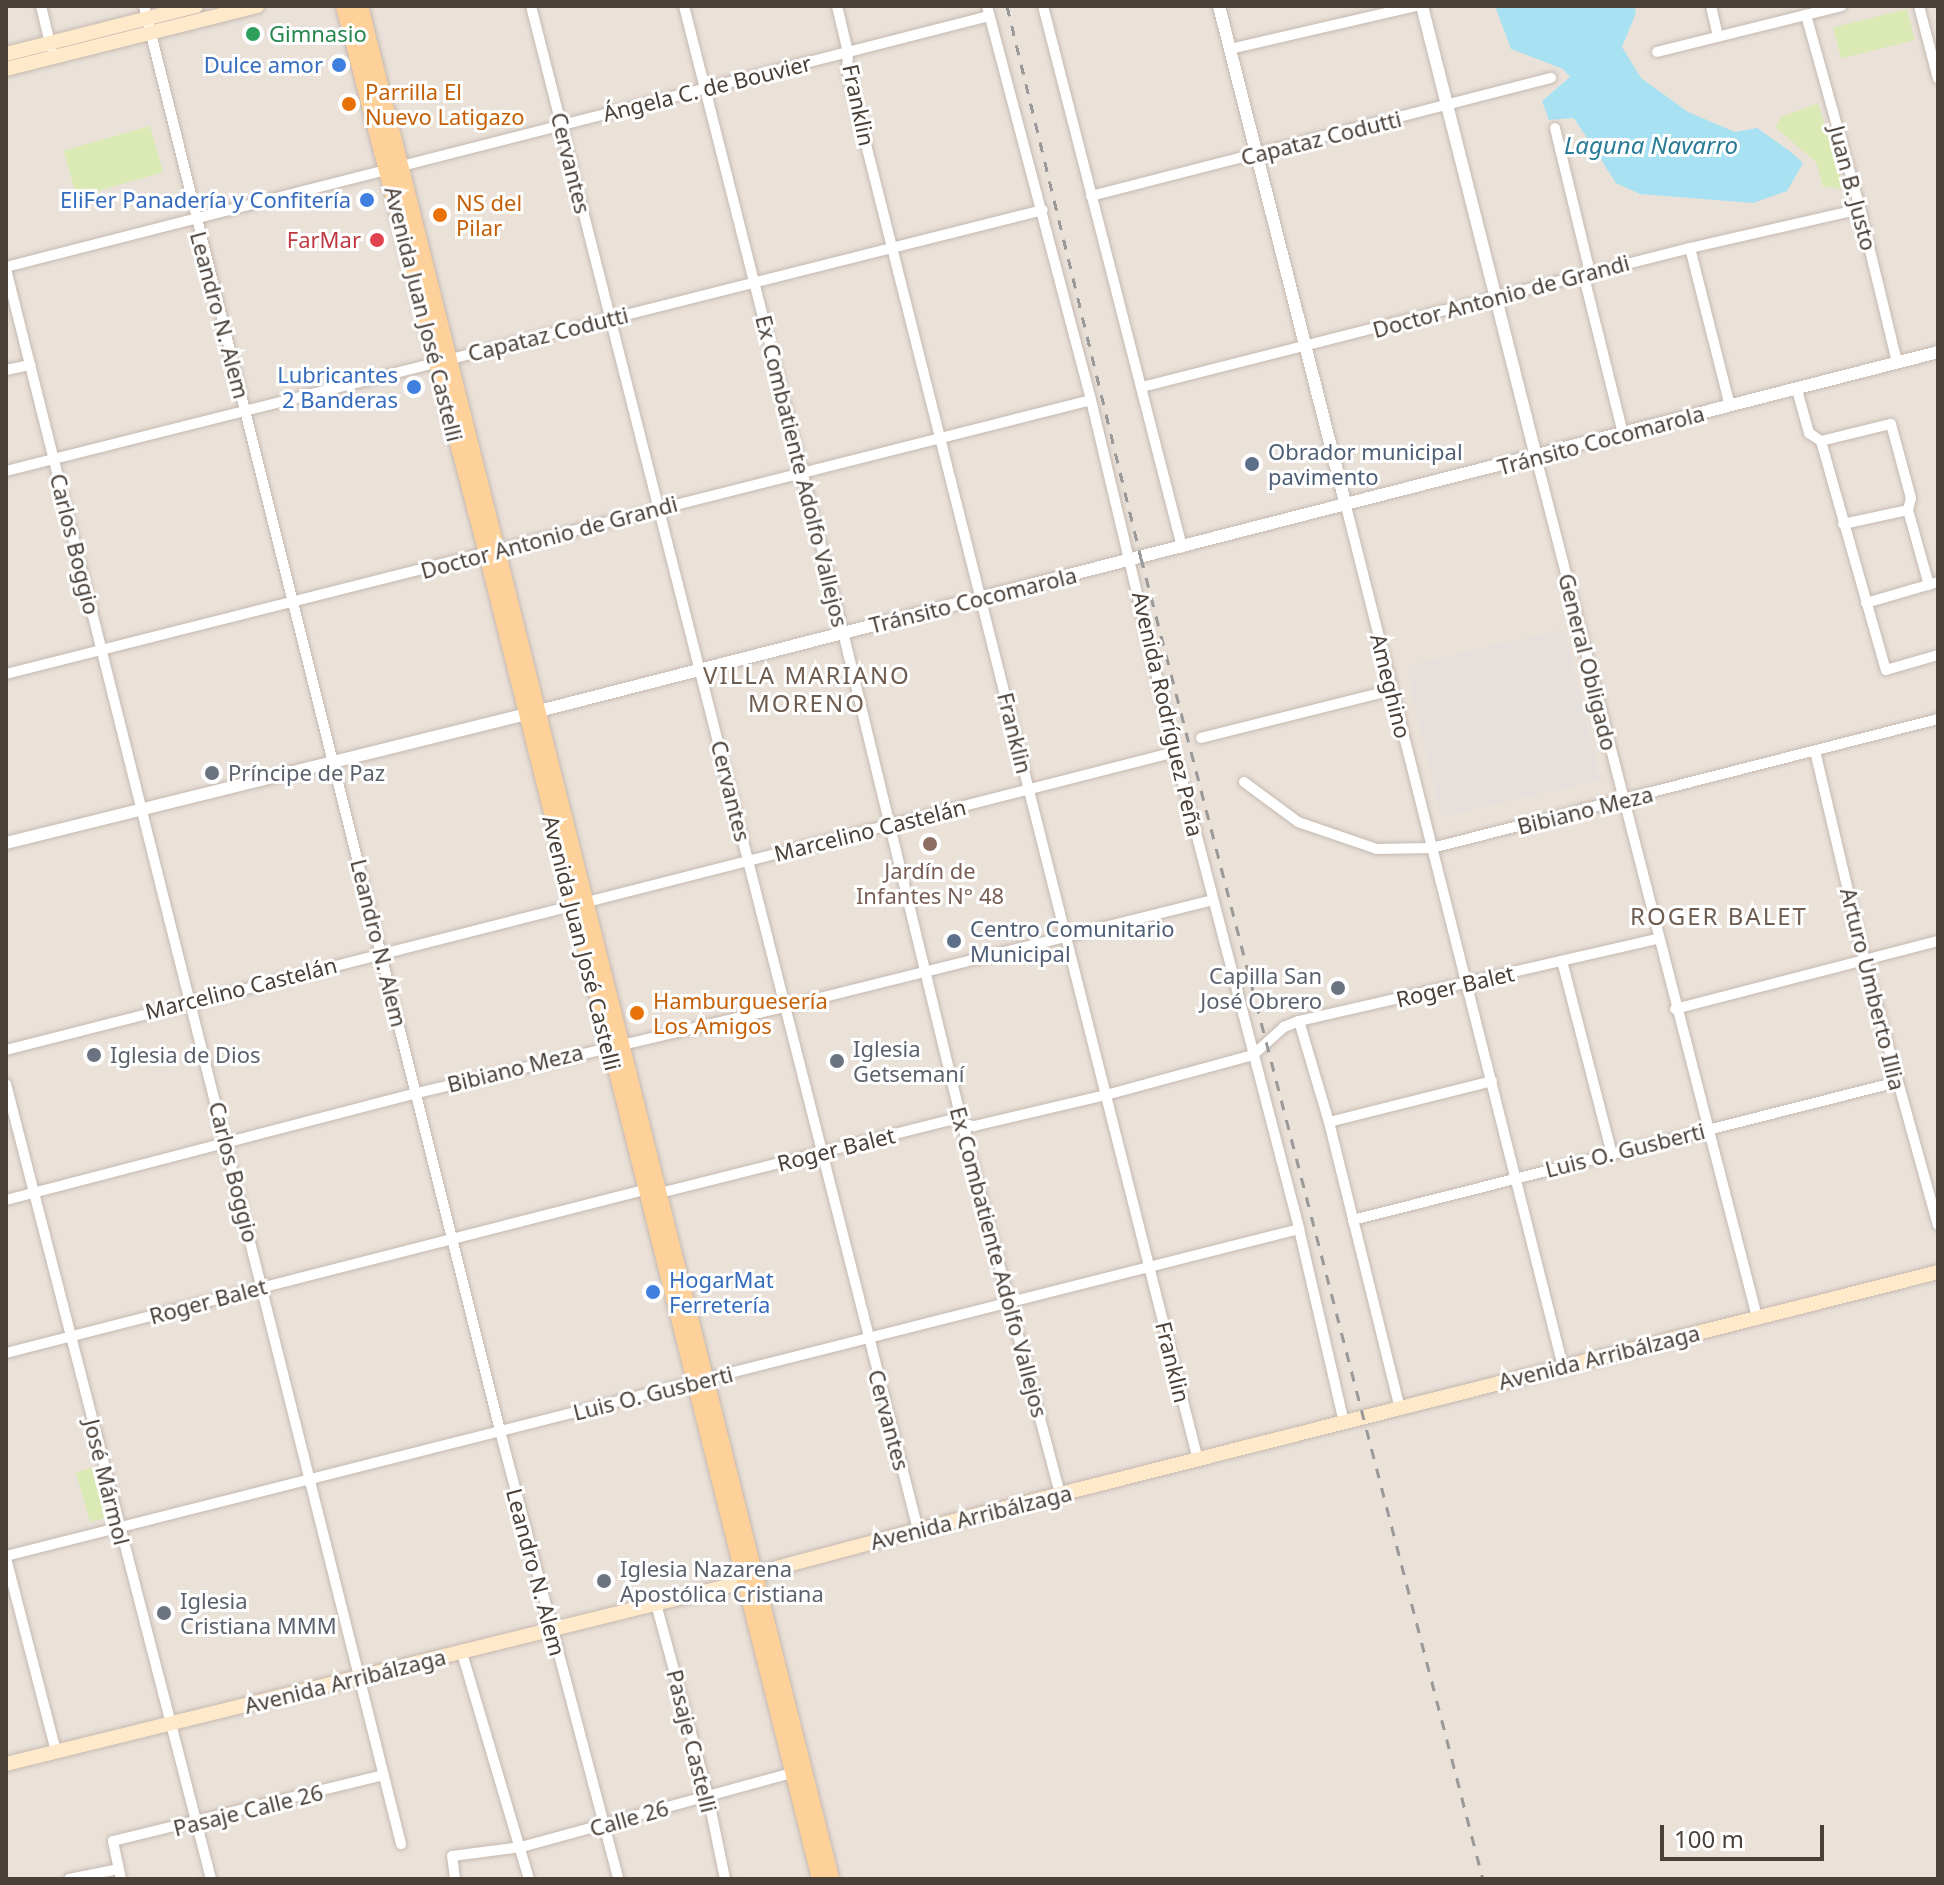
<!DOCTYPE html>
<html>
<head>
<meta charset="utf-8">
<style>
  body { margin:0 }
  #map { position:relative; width:1944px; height:1885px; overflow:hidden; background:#f6f0eb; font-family:"Noto Sans",sans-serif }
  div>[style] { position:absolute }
  .residential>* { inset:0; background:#eae1d9; transform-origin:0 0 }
  .industrial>* { inset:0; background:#e5e0dc; transform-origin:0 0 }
  .green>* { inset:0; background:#dbeab4; transform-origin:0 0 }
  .water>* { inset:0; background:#a7e1f2 }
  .roads { filter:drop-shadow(0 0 2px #c5b9b0) drop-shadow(0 0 2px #c5b9b0) }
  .minor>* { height:10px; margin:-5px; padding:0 5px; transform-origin:5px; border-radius:5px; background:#fff }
  .tertiary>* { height:12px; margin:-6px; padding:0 6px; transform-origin:6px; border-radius:6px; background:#fff }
  .secondary>* { height:14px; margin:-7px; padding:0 7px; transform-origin:7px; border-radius:7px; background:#ffe9cb }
  .primary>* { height:16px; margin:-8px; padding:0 8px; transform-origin:8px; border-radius:8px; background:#ffd19a }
  .rail>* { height:3px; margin-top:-1.5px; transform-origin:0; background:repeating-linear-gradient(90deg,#999 0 10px,transparent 0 20px) }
  .dots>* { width:22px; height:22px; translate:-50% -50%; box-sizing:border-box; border:4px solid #fff; border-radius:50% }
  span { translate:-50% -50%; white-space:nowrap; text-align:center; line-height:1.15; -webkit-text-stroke:6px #fff; paint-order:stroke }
  .leisure-label { font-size:22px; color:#27864d }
  .left { translate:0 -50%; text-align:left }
  .shop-label { font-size:22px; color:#366cbe }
  .right { translate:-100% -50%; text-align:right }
  .street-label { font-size:22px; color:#4a4038 }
  .food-label { font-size:22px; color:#c56008 }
  .health-label { font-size:22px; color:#be3a42 }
  .service-label { font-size:22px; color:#4e5e75 }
  .worship-label { font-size:22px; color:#5b616d }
  .education-label { font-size:22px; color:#785e54 }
  .water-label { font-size:24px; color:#287c97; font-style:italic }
  .neighbourhood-label { font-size:24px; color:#6d5c4f; letter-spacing:2px }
  .frame { position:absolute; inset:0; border:8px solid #4a4038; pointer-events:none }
  .scale { position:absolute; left:1660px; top:1825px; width:164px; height:36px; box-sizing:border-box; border:4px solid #4a4038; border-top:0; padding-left:10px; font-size:24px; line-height:28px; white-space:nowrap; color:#4a4038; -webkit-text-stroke:6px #fff; paint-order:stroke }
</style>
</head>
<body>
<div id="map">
  <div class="residential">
    <div style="left:6px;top:6px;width:1932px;height:1873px"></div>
  </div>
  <div class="industrial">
    <div style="left:1565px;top:629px;width:155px;height:163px;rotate:77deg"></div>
  </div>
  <div class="green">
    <div style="left:1907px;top:9px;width:32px;height:76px;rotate:76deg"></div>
    <div style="clip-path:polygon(1818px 103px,1845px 190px,1823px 186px,1816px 162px,1775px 127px,1782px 117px)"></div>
    <div style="left:150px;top:126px;width:48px;height:90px;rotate:74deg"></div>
    <div style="left:94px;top:1467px;width:52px;height:19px;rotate:74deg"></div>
  </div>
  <div class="water">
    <div style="clip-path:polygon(1495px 6px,1634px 6px,1636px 13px,1622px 47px,1641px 78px,1688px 112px,1735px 132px,1757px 128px,1791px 152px,1803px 163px,1787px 191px,1753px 203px,1640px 194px,1616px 183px,1574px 118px,1549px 120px,1542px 101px,1570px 77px,1563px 69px,1511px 49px)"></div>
  </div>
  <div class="roads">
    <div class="minor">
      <div style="left:41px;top:6px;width:43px;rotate:76.6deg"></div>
      <div style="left:144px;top:6px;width:1469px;rotate:75.97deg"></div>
      <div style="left:500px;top:1431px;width:463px;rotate:75.2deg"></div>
      <div style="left:531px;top:6px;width:1572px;rotate:75.75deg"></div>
      <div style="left:684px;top:6px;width:646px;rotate:75.75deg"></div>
      <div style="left:843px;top:632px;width:505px;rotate:76.38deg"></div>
      <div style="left:962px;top:1123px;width:384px;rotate:75.2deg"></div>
      <div style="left:837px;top:6px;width:47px;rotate:76.6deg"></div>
      <div style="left:848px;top:52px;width:17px;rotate:93deg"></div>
      <div style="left:847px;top:69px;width:1435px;rotate:75.84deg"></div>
      <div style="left:987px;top:6px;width:407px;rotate:75.2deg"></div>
      <div style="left:1091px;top:400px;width:362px;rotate:76.6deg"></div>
      <div style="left:1175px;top:752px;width:493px;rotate:75.4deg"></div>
      <div style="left:1299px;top:1229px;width:199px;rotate:76.9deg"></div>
      <div style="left:1043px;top:6px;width:559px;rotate:75.59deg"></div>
      <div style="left:1711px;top:6px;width:31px;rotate:77deg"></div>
      <div style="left:1919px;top:6px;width:75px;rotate:75.4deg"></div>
      <div style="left:1806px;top:15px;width:201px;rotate:74.4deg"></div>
      <div style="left:1860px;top:209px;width:157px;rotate:76.4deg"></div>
      <div style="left:1230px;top:49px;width:191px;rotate:-13deg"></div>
      <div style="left:1657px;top:52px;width:190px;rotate:-14deg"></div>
      <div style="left:1555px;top:128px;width:140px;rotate:76.4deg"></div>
      <div style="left:1588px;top:264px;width:21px;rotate:95deg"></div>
      <div style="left:1586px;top:285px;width:153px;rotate:76deg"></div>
      <div style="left:1091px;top:196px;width:475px;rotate:-14.4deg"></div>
      <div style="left:1690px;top:248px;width:163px;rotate:75.8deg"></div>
      <div style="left:6px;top:267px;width:1015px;rotate:-14.32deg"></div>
      <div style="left:6px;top:269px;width:1624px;rotate:75.92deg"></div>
      <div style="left:6px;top:370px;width:25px;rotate:-12deg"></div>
      <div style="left:1142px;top:387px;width:565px;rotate:-14.23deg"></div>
      <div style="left:1690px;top:248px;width:174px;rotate:-12.9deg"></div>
      <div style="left:1797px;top:390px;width:45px;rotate:74.4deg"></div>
      <div style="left:1809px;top:433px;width:14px;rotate:34deg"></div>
      <div style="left:1821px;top:441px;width:238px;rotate:74.2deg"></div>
      <div style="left:1886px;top:670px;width:54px;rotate:-16.1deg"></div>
      <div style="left:1821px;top:441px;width:72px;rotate:-13.7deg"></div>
      <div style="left:1891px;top:424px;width:77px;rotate:74.9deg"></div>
      <div style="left:1911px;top:498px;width:12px;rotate:104deg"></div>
      <div style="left:1908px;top:510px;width:78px;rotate:74.4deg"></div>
      <div style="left:1536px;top:457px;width:888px;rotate:75.59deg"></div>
      <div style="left:6px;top:471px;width:1069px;rotate:-14.13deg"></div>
      <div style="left:1346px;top:506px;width:888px;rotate:75.85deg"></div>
      <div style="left:1843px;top:524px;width:66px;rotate:-12.2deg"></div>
      <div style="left:1866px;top:603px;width:75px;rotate:-16.3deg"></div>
      <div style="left:6px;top:674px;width:1119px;rotate:-14.17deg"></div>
      <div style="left:1201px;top:738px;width:197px;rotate:-14.1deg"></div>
      <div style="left:1815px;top:751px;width:214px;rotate:76.7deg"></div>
      <div style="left:1864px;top:959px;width:276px;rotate:74.5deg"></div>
      <div style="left:1244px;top:782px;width:67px;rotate:36.5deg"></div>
      <div style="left:1298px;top:822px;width:83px;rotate:18.9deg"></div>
      <div style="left:1377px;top:849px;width:55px;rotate:-1deg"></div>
      <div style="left:1432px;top:848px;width:522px;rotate:-14.3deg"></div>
      <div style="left:1562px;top:961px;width:199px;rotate:75.5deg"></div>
      <div style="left:1675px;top:1009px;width:272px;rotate:-14.5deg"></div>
      <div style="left:1299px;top:1021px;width:105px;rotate:73.5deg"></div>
      <div style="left:1329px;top:1122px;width:295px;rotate:76.1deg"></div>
      <div style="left:6px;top:1050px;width:1206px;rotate:-14.3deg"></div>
      <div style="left:6px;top:1084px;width:821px;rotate:75.54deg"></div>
      <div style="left:1329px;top:1122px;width:168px;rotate:-14.1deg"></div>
      <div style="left:6px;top:1200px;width:425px;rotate:-14.6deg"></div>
      <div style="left:417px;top:1093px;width:377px;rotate:-13.2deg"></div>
      <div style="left:784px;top:1007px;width:442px;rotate:-14deg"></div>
      <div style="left:1353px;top:1220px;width:561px;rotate:-14.23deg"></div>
      <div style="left:6px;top:1353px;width:658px;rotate:-14.33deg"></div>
      <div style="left:644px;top:1190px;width:16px;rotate:11deg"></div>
      <div style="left:660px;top:1193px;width:300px;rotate:-14.1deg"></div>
      <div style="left:951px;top:1120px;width:24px;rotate:15deg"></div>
      <div style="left:974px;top:1126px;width:136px;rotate:-13.2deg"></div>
      <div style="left:1106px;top:1095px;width:152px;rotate:-15.2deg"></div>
      <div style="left:1253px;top:1055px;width:42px;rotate:-42.1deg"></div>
      <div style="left:1284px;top:1027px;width:16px;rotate:-22deg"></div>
      <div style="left:1299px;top:1021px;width:368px;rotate:-12.9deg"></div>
      <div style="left:6px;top:1556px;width:1334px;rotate:-14.19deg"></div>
      <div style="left:6px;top:1558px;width:200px;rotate:75.5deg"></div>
      <div style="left:656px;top:1604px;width:199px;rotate:74.8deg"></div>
      <div style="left:708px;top:1796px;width:85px;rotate:78.4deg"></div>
      <div style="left:462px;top:1653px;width:236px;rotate:73.5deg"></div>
      <div style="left:69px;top:1879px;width:50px;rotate:-11.5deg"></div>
      <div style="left:121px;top:1879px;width:39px;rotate:-102deg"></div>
      <div style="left:113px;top:1841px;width:278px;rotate:-13.7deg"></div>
      <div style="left:455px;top:1879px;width:23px;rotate:-97deg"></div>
      <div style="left:452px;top:1856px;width:70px;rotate:-7.4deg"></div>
      <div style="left:521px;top:1847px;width:287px;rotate:-15.3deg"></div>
    </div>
    <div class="tertiary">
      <div style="left:1219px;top:6px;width:516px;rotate:75.75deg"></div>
      <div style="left:1422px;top:6px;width:465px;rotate:75.8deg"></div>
      <div style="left:6px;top:843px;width:549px;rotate:-13.91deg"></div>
      <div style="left:539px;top:711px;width:1444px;rotate:-14.39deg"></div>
    </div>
    <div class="secondary">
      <div style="left:6px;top:54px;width:196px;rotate:-14.2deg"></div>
      <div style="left:6px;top:69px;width:259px;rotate:-14.1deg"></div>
      <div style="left:6px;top:1764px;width:760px;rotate:-13.85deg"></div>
      <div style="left:744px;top:1582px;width:13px;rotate:-39deg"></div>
      <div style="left:754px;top:1574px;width:170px;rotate:-15deg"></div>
      <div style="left:918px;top:1530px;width:1052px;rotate:-14.19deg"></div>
    </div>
    <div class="primary">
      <div style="left:344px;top:6px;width:566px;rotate:75.37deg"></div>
      <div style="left:487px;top:554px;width:1366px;rotate:75.89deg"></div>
      <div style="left:360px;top:6px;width:1931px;rotate:75.88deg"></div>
    </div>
  </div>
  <div class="rail">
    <div style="left:1007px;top:6px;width:568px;rotate:76.36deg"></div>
    <div style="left:1141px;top:558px;width:1365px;rotate:75.49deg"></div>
  </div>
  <div class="dots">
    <div style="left:253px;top:34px;background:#2e9e5b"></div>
    <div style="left:339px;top:65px;background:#3f7fe0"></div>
    <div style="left:349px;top:104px;background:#e8710a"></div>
    <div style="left:367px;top:200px;background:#3f7fe0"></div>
    <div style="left:440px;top:215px;background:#e8710a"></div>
    <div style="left:377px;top:240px;background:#e0444e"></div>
    <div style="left:414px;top:387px;background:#3f7fe0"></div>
    <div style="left:1252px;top:464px;background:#5c6f8a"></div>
    <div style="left:212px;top:773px;background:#6b7280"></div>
    <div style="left:930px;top:844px;background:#8d6e63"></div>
    <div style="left:954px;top:941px;background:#5c6f8a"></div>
    <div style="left:1338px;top:988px;background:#6b7280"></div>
    <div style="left:637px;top:1013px;background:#e8710a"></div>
    <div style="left:94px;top:1055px;background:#6b7280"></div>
    <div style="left:837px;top:1061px;background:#6b7280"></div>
    <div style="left:653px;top:1292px;background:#3f7fe0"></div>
    <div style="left:604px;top:1581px;background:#6b7280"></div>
    <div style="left:164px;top:1613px;background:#6b7280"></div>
  </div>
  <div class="leisure-label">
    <span class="left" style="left:269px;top:34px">Gimnasio</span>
  </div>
  <div class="shop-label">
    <span class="right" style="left:323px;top:65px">Dulce amor</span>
    <span class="right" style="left:351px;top:200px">EliFer Panadería y Confitería</span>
    <span class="right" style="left:398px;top:387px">Lubricantes<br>2 Banderas</span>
    <span class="left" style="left:669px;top:1292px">HogarMat<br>Ferretería</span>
  </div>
  <div class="street-label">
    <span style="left:707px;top:88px;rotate:-14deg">Ángela C. de Bouvier</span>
    <span style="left:859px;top:105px;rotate:78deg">Franklin</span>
    <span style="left:1321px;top:138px;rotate:-14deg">Capataz Codutti</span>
    <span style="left:571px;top:163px;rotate:76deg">Cervantes</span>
    <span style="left:1853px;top:188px;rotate:75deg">Juan B. Justo</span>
    <span style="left:1501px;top:296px;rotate:-15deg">Doctor Antonio de Grandi</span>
    <span style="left:424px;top:314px;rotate:76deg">Avenida Juan José Castelli</span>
    <span style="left:220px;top:315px;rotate:75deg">Leandro N. Alem</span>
    <span style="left:548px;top:334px;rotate:-14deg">Capataz Codutti</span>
    <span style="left:1601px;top:440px;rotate:-15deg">Tránsito Cocomarola</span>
    <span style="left:802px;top:471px;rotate:76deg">Ex Combatiente Adolfo Vallejos</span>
    <span style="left:549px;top:537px;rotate:-15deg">Doctor Antonio de Grandi</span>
    <span style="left:75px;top:544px;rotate:76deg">Carlos Boggio</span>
    <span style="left:973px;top:600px;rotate:-14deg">Tránsito Cocomarola</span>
    <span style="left:1588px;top:662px;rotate:76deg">General Obligado</span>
    <span style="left:1391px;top:686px;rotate:76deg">Ameghino</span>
    <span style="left:1168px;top:714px;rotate:77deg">Avenida Rodríguez Peña</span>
    <span style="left:1015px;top:733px;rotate:76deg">Franklin</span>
    <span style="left:731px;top:791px;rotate:76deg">Cervantes</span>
    <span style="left:1585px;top:810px;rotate:-14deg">Bibiano Meza</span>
    <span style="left:870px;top:830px;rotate:-14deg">Marcelino Castelán</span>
    <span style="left:379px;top:943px;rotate:76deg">Leandro N. Alem</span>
    <span style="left:582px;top:943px;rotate:76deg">Avenida Juan José Castelli</span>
    <span style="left:1455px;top:986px;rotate:-13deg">Roger Balet</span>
    <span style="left:241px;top:988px;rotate:-14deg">Marcelino Castelán</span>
    <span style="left:1873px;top:989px;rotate:76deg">Arturo Umberto Illia</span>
    <span style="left:515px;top:1068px;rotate:-14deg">Bibiano Meza</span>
    <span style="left:836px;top:1149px;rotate:-14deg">Roger Balet</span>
    <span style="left:1625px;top:1150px;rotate:-14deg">Luis O. Gusberti</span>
    <span style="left:234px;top:1172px;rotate:76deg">Carlos Boggio</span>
    <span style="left:999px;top:1262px;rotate:75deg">Ex Combatiente Adolfo Vallejos</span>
    <span style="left:208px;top:1301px;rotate:-15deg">Roger Balet</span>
    <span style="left:1599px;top:1357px;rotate:-14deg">Avenida Arribálzaga</span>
    <span style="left:1173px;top:1362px;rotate:76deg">Franklin</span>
    <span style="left:653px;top:1393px;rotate:-14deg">Luis O. Gusberti</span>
    <span style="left:889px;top:1420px;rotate:75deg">Cervantes</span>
    <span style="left:107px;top:1482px;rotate:76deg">José Mármol</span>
    <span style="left:971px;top:1517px;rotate:-14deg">Avenida Arribálzaga</span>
    <span style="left:536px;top:1572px;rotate:75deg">Leandro N. Alem</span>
    <span style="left:345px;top:1681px;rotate:-14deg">Avenida Arribálzaga</span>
    <span style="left:692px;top:1741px;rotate:76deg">Pasaje Castelli</span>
    <span style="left:248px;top:1810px;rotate:-14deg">Pasaje Calle 26</span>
    <span style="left:629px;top:1818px;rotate:-16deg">Calle 26</span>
  </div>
  <div class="food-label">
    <span class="left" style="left:365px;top:104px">Parrilla El<br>Nuevo Latigazo</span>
    <span class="left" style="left:456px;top:215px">NS del<br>Pilar</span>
    <span class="left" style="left:653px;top:1013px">Hamburguesería<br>Los Amigos</span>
  </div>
  <div class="health-label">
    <span class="right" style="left:361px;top:240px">FarMar</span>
  </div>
  <div class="service-label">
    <span class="left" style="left:1268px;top:464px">Obrador municipal<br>pavimento</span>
    <span class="left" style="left:970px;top:941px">Centro Comunitario<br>Municipal</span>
  </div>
  <div class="worship-label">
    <span class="left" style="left:228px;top:773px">Príncipe de Paz</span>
    <span class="right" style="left:1322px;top:988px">Capilla San<br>José Obrero</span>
    <span class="left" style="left:853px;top:1061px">Iglesia<br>Getsemaní</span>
    <span class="left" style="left:110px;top:1055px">Iglesia de Dios</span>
    <span class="left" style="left:620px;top:1581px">Iglesia Nazarena<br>Apostólica Cristiana</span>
    <span class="left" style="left:180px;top:1613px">Iglesia<br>Cristiana MMM</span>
  </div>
  <div class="education-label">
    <span style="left:930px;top:883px">Jardín de<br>Infantes N° 48</span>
  </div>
  <div class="water-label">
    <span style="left:1651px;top:145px">Laguna Navarro</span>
  </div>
  <div class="neighbourhood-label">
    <span style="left:807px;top:689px">VILLA MARIANO<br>MORENO</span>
    <span style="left:1719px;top:916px">ROGER BALET</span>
  </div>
  <div class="frame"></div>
  <div class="scale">100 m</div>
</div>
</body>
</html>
